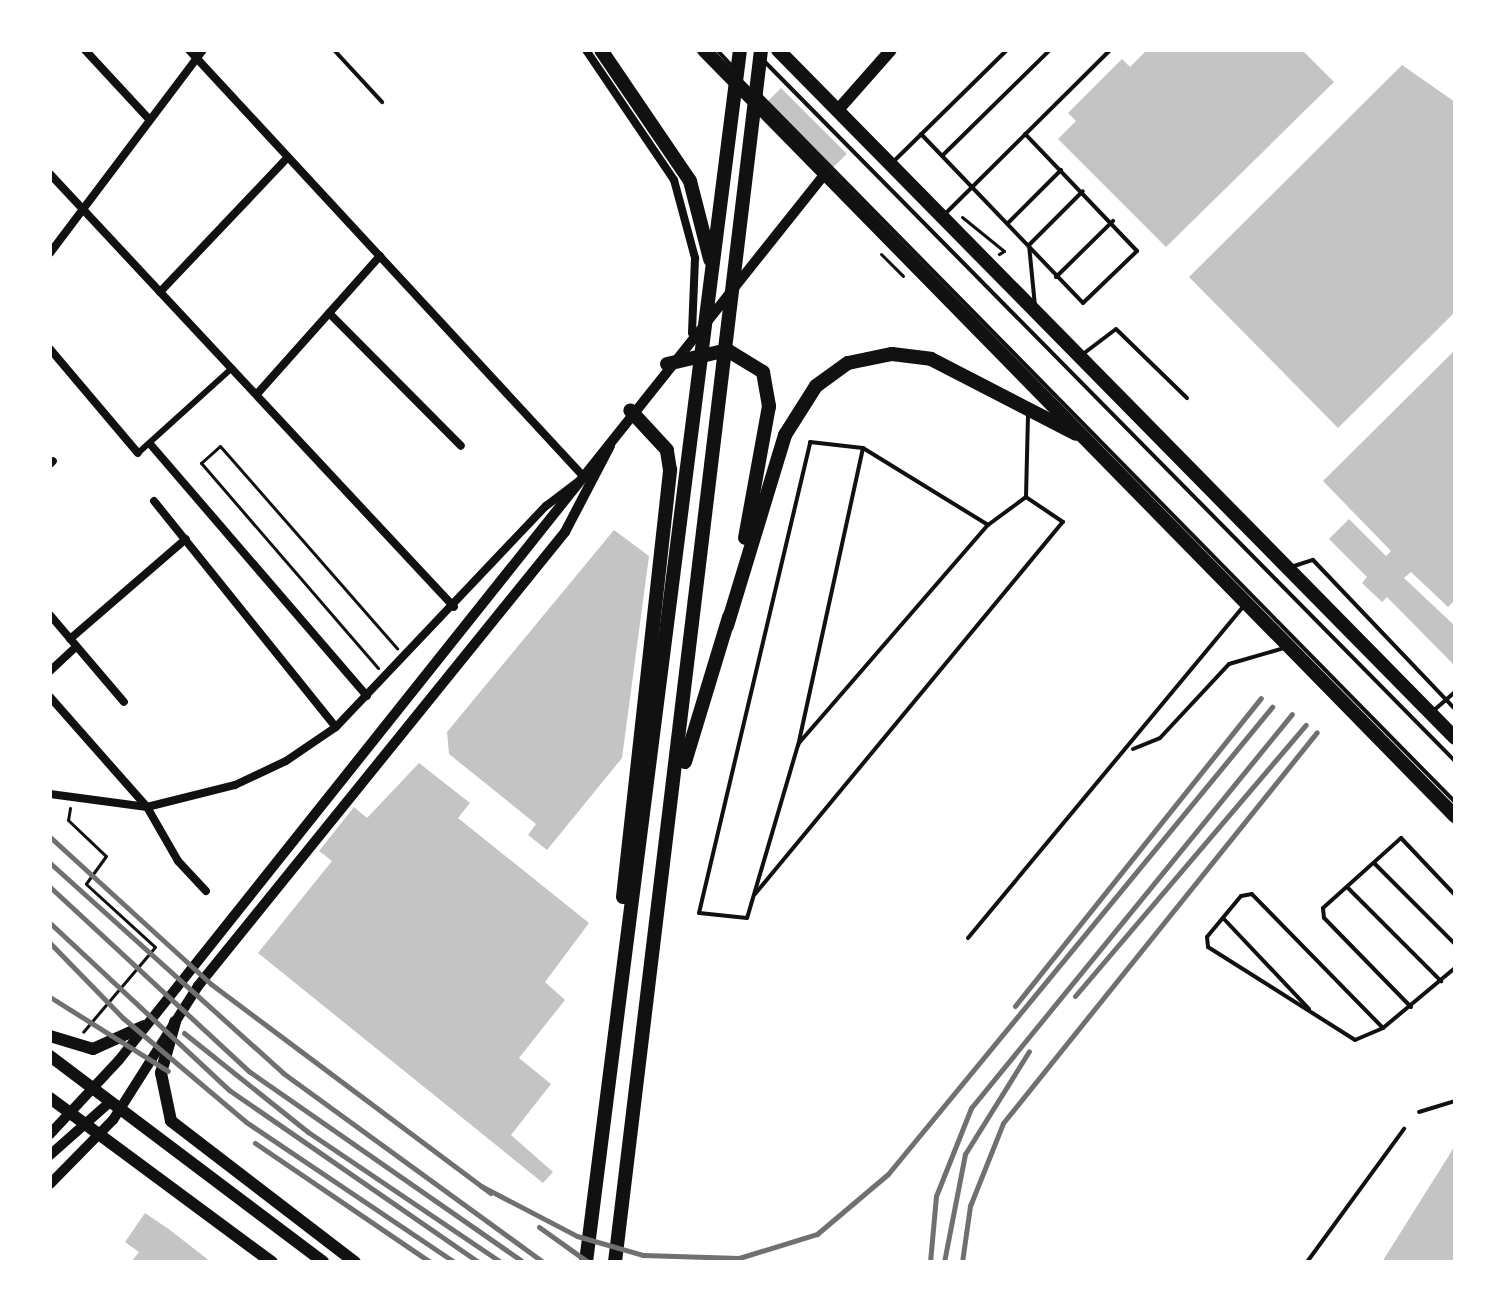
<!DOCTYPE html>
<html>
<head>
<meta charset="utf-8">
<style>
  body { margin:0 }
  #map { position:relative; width:1505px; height:1312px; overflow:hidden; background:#fff; font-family:"Exo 2",sans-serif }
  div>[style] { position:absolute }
  .building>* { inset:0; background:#c4c4c4; transform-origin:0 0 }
  .path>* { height:3px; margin:-1.5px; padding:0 1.5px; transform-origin:1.5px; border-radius:1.5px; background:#111 }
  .service>* { height:4px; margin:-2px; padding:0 2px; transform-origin:2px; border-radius:2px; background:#111 }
  .pedestrian>* { height:6px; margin:-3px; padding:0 3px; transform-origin:3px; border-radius:3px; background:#111 }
  .minor>* { height:8px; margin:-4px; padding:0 4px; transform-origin:4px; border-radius:4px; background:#111 }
  .tertiary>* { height:10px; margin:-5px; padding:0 5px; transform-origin:5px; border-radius:5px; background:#111 }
  .secondary>* { height:12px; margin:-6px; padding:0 6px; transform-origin:6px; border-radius:6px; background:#111 }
  .primary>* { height:14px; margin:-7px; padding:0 7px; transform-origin:7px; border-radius:7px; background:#111 }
  .trunk>* { height:14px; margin:-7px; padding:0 7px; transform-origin:7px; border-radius:7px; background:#111 }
  .rail>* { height:5px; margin:-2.5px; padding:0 2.5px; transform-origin:2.5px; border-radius:2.5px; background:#707070 }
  span { translate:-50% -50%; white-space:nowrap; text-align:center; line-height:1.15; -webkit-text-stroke:6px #fff; paint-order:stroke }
  .frame { position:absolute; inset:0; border:52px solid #fff; pointer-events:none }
</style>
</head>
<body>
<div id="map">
  <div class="building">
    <div style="clip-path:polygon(1147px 50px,1302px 50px,1334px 82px,1166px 247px,1058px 139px,1076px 121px,1068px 113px,1122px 59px,1130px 67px)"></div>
    <div style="clip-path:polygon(1402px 65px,1455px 102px,1455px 312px,1338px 428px,1189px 277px)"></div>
    <div style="left:781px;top:88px;width:93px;height:19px;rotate:45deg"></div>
    <div style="clip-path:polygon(1455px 350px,1455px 600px,1448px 607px,1411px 572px,1404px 578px,1455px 626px,1455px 666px,1387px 597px,1382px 602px,1362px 583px,1367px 577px,1329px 539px,1349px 519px,1386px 556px,1391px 551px,1323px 481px)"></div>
    <div style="clip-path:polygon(614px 530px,649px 556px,622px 758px,547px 850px,528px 835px,536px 824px,449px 754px,447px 732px)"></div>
    <div style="clip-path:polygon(419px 763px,470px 803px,458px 818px,589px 923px,545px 982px,565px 1000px,519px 1058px,551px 1084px,511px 1135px,553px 1172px,543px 1183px,258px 953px,332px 861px,319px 851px,354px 807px,367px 818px)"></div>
    <div style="clip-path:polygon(1455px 1145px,1455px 1262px,1382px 1262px,1448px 1157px)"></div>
    <div style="clip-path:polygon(145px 1213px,170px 1230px,211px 1262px,131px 1262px,139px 1252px,125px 1242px)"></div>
  </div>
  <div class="path">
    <div style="left:962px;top:217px;width:54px;rotate:39deg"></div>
    <div style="left:1004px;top:251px;width:6px;rotate:149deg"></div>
    <div style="left:881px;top:254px;width:31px;rotate:45deg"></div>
    <div style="left:378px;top:668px;width:271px;rotate:-130.8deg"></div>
    <div style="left:201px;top:463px;width:25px;rotate:-42deg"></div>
    <div style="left:220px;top:446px;width:269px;rotate:48.8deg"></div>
    <div style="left:70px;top:808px;width:12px;rotate:99deg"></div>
    <div style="left:68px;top:820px;width:52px;rotate:43.5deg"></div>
    <div style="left:106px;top:856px;width:34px;rotate:126deg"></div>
    <div style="left:86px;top:884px;width:93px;rotate:42.4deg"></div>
    <div style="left:155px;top:947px;width:111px;rotate:130.3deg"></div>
  </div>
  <div class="service">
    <div style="left:334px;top:50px;width:71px;rotate:47.3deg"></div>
    <div style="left:717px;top:50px;width:25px;rotate:47deg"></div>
    <div style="left:765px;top:62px;width:982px;rotate:45.37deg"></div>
    <div style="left:760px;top:95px;width:991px;rotate:45.49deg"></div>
    <div style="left:921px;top:134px;width:234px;rotate:46.2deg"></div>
    <div style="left:1083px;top:303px;width:75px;rotate:-43.9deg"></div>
    <div style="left:1137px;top:251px;width:162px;rotate:-133.7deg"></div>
    <div style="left:943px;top:155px;width:150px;rotate:-44.5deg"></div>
    <div style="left:894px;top:161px;width:158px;rotate:-44.5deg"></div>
    <div style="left:946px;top:213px;width:231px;rotate:-44.8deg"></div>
    <div style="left:1008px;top:223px;width:75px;rotate:-45deg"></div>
    <div style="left:1056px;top:277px;width:80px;rotate:-44.5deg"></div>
    <div style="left:1035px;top:306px;width:61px;rotate:-95.6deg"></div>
    <div style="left:1029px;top:245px;width:76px;rotate:-45deg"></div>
    <div style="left:1083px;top:354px;width:41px;rotate:-37.1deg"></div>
    <div style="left:1116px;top:329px;width:99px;rotate:44.2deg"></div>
    <div style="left:863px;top:448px;width:304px;rotate:102.3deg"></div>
    <div style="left:798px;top:745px;width:180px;rotate:106.4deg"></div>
    <div style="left:747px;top:918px;width:48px;rotate:-174.1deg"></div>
    <div style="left:699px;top:913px;width:484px;rotate:-76.7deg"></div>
    <div style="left:810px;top:442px;width:53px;rotate:6.5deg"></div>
    <div style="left:863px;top:448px;width:147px;rotate:31.6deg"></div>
    <div style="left:988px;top:525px;width:47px;rotate:-36.4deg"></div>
    <div style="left:1026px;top:497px;width:84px;rotate:-88.6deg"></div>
    <div style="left:1291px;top:567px;width:23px;rotate:-18deg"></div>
    <div style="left:1313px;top:560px;width:206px;rotate:46.4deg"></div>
    <div style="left:1432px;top:712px;width:30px;rotate:-41deg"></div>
    <div style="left:799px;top:743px;width:289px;rotate:-49.1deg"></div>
    <div style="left:1133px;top:749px;width:29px;rotate:-22deg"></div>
    <div style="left:1160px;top:738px;width:101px;rotate:-47deg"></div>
    <div style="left:1229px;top:664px;width:57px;rotate:-16.2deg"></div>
    <div style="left:1374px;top:863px;width:115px;rotate:45deg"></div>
    <div style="left:1348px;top:888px;width:132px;rotate:45deg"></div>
    <div style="left:755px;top:894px;width:483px;rotate:-50.4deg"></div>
    <div style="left:1063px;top:522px;width:45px;rotate:-146deg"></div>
    <div style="left:1223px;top:918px;width:125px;rotate:46.6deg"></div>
    <div style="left:968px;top:938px;width:430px;rotate:-50.3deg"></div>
    <div style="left:1411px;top:1007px;width:124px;rotate:-134.3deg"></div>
    <div style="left:1324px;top:918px;width:10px;rotate:-96deg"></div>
    <div style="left:1323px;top:908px;width:105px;rotate:-41.9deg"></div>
    <div style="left:1401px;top:838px;width:79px;rotate:46.5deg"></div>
    <div style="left:1383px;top:1028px;width:187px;rotate:-134.4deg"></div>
    <div style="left:1252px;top:894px;width:11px;rotate:170deg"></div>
    <div style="left:1241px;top:896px;width:53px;rotate:129.7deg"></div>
    <div style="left:1207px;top:937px;width:10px;rotate:84deg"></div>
    <div style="left:1208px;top:947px;width:174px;rotate:32.3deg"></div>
    <div style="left:1355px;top:1040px;width:30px;rotate:-23deg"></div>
    <div style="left:1383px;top:1028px;width:94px;rotate:-39.8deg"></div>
    <div style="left:1419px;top:1112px;width:38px;rotate:-17deg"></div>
    <div style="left:1307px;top:1262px;width:165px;rotate:-53.9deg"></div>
  </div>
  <div class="pedestrian">
    <div style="left:138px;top:453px;width:127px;rotate:-42.1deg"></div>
  </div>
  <div class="minor">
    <div style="left:85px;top:50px;width:93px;rotate:47.2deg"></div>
    <div style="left:586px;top:50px;width:157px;rotate:55.9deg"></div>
    <div style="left:674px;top:180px;width:81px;rotate:74.9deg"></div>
    <div style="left:695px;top:258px;width:75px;rotate:92.3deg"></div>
    <div style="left:50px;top:174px;width:592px;rotate:46.98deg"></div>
    <div style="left:50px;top:253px;width:254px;rotate:-53deg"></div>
    <div style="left:160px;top:292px;width:186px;rotate:-46.5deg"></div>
    <div style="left:329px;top:313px;width:187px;rotate:45.2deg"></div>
    <div style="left:50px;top:349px;width:136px;rotate:49.8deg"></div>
    <div style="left:257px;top:394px;width:185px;rotate:-48.3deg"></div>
    <div style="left:151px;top:445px;width:331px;rotate:49.3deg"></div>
    <div style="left:50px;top:464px;width:4px;rotate:-45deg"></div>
    <div style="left:154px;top:501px;width:290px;rotate:51.2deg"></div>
    <div style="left:50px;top:615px;width:114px;rotate:49.6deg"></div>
    <div style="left:70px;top:639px;width:153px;rotate:-40.8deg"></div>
    <div style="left:50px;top:671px;width:35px;rotate:-43deg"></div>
    <div style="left:50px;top:697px;width:147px;rotate:48.6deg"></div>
    <div style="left:147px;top:807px;width:62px;rotate:60.1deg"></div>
    <div style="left:178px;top:861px;width:41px;rotate:47deg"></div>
    <div style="left:50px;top:794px;width:98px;rotate:7.6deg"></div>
    <div style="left:147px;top:807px;width:91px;rotate:-14deg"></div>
    <div style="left:235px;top:785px;width:56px;rotate:-25.2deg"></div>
    <div style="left:286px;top:761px;width:60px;rotate:-34.2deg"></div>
    <div style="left:336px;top:727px;width:305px;rotate:-46.5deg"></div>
    <div style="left:546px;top:506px;width:48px;rotate:-37.3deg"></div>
    <div style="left:584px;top:477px;width:582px;rotate:-132.77deg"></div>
  </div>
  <div class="tertiary">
    <div style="left:50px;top:1134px;width:101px;rotate:-47deg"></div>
    <div style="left:119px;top:1060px;width:1131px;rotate:-51.46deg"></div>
    <div style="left:50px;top:1155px;width:80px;rotate:-41.5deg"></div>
    <div style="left:50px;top:1184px;width:90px;rotate:-45.5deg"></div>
    <div style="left:113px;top:1120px;width:159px;rotate:-57.6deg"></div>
    <div style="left:198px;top:986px;width:584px;rotate:-51.05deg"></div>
    <div style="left:565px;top:532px;width:97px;rotate:-62.4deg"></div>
  </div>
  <div class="secondary">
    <div style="left:837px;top:111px;width:81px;rotate:-48.5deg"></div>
    <div style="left:175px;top:1022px;width:53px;rotate:105.4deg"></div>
    <div style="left:161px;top:1073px;width:49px;rotate:78.2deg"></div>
    <div style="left:171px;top:1121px;width:232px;rotate:37.5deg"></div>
    <div style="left:50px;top:1036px;width:45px;rotate:16.8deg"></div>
    <div style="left:93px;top:1049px;width:56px;rotate:-24.3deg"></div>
    <div style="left:50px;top:1056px;width:342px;rotate:37deg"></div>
    <div style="left:50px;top:1098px;width:276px;rotate:36.5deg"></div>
  </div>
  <div class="primary">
    <div style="left:704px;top:50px;width:1073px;rotate:45.57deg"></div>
    <div style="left:778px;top:50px;width:965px;rotate:45.46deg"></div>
  </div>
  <div class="trunk">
    <div style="left:601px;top:50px;width:158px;rotate:55.8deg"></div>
    <div style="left:690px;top:181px;width:81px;rotate:75.6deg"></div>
    <div style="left:667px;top:364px;width:62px;rotate:-13.1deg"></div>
    <div style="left:727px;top:350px;width:42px;rotate:31.4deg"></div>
    <div style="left:763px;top:372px;width:35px;rotate:80deg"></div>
    <div style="left:769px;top:406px;width:134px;rotate:100.3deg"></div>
    <div style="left:727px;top:626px;width:200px;rotate:-73.1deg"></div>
    <div style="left:785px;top:435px;width:58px;rotate:-57.7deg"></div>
    <div style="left:816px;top:386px;width:39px;rotate:-36deg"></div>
    <div style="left:848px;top:363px;width:45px;rotate:-11.6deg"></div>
    <div style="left:892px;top:354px;width:39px;rotate:7deg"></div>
    <div style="left:931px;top:359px;width:163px;rotate:27.3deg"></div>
    <div style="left:685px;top:762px;width:152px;rotate:-73.1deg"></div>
    <div style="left:623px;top:897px;width:430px;rotate:-83.7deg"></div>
    <div style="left:670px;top:470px;width:20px;rotate:-99deg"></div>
    <div style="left:667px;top:450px;width:54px;rotate:-132.8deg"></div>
    <div style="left:586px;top:1262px;width:1222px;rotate:-82.76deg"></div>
    <div style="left:615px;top:1262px;width:1221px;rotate:-83.13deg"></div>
  </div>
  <div class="rail">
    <div style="left:50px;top:837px;width:218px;rotate:42.4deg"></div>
    <div style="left:211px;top:984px;width:349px;rotate:36.8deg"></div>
    <div style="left:50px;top:863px;width:314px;rotate:42deg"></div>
    <div style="left:283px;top:1073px;width:321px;rotate:36deg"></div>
    <div style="left:50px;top:887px;width:272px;rotate:42.8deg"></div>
    <div style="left:250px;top:1072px;width:330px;rotate:34.8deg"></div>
    <div style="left:50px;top:923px;width:245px;rotate:43deg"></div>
    <div style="left:229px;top:1090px;width:303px;rotate:34.6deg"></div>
    <div style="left:50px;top:943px;width:105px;rotate:45.8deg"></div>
    <div style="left:123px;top:1018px;width:161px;rotate:40.2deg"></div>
    <div style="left:246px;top:1122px;width:251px;rotate:33.9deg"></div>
    <div style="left:1075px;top:996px;width:356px;rotate:-49.6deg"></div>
    <div style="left:50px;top:997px;width:139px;rotate:32.1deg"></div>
    <div style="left:1015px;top:1006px;width:394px;rotate:-51.4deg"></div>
    <div style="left:184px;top:1033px;width:159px;rotate:38.6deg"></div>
    <div style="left:308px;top:1132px;width:233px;rotate:34deg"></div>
    <div style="left:255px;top:1143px;width:212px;rotate:34.2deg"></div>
    <div style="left:481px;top:1186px;width:108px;rotate:27.5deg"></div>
    <div style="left:577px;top:1236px;width:69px;rotate:16.1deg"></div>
    <div style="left:643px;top:1255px;width:96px;rotate:1.8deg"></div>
    <div style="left:739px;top:1258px;width:82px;rotate:-17.1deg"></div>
    <div style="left:817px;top:1234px;width:93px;rotate:-40.2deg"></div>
    <div style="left:888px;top:1174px;width:605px;rotate:-50.57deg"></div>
    <div style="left:539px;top:1227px;width:60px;rotate:35.5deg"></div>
    <div style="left:930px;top:1262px;width:66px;rotate:-84.8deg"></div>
    <div style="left:936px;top:1196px;width:95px;rotate:-68.3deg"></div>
    <div style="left:971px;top:1108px;width:508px;rotate:-50.83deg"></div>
    <div style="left:944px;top:1262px;width:110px;rotate:-79deg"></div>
    <div style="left:965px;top:1154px;width:121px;rotate:-58.1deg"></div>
    <div style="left:962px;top:1262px;width:57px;rotate:-81.9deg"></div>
    <div style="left:970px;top:1206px;width:89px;rotate:-68.3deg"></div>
    <div style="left:1003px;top:1123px;width:501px;rotate:-51.23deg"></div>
  </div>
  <div class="frame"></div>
</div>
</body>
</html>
